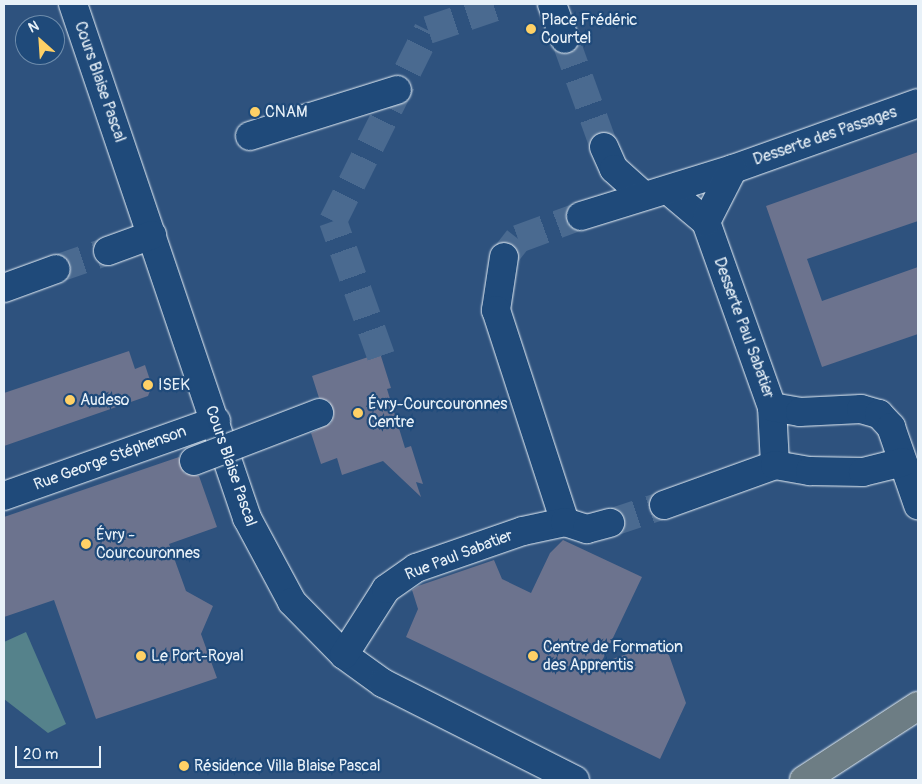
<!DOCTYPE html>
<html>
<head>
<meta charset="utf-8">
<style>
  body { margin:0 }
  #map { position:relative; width:922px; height:784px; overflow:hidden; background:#2e527e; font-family:Pangolin,sans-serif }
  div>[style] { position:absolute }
  .green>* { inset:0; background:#55828b }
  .building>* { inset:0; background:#6c738e }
  .minor-tunnel>* { height:28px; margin-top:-14px; transform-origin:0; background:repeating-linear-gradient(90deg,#4a6a90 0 28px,transparent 0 42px) }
  .roads { filter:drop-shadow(0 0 1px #e8f1f8) drop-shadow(0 0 1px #e8f1f8) }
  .minor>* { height:28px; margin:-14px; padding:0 14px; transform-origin:14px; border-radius:14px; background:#1f4a7a }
  .major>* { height:28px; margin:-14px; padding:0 14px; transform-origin:14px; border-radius:14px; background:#6d7d84 }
  .bridges { filter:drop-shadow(0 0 1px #e8f1f8) drop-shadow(0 0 1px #e8f1f8) }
  .minor-bridge>* { height:28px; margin:-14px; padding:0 14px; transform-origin:14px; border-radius:14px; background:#1f4a7a }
  .dots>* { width:14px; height:14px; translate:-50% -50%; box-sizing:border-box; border:2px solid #1f4a7a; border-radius:50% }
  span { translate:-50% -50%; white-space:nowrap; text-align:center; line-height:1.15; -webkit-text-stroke:4.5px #1f4a7a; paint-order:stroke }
  .poi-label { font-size:16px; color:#e8f1f8 }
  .left { translate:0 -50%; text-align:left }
  .street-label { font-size:16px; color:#e8f1f8 }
  .frame { position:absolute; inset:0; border:5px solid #e8f1f8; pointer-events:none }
  .north { position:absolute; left:15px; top:15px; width:50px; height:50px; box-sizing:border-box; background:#1f4a7a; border:1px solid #6f8dac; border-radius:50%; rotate:334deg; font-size:14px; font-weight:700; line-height:20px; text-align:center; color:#e8f1f8 }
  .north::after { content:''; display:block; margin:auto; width:18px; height:22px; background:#ffd166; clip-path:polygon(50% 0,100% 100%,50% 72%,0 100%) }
  .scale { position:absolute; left:15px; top:746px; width:86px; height:22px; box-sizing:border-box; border:2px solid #e8f1f8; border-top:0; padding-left:6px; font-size:15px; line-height:18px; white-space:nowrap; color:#e8f1f8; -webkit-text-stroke:4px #1f4a7a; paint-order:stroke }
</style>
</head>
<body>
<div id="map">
  <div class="green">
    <div style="clip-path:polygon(26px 632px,66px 724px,48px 733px,4px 699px,4px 642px)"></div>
  </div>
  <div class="building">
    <div style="clip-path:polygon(918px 152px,918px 221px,807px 259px,822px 301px,918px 267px,918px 334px,822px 367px,766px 206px)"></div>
    <div style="clip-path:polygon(129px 351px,135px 369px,145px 365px,152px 386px,148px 396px,4px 446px,4px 393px)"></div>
    <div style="clip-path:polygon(380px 353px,391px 388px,387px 389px,405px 448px,411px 446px,423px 484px,416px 482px,421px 497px,383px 461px,342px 475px,337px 458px,321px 464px,311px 433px,331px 423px,334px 415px,329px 401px,319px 398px,312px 376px)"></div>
    <div style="clip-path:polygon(179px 457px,184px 473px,199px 476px,217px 527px,169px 544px,186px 591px,213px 606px,201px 634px,217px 678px,96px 719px,54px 600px,4px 617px,4px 517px)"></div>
    <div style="clip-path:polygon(563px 540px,642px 577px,601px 663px,664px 641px,686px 703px,660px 759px,406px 637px,418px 609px,412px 590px,418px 586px,494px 560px,502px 579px,531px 593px,550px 553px)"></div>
  </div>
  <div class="minor-tunnel">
    <div style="left:565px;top:39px;width:115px;rotate:70.1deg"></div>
    <div style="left:504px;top:257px;width:23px;rotate:-52deg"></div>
    <div style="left:518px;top:239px;width:67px;rotate:-20.1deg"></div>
    <div style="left:56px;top:269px;width:55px;rotate:-19.1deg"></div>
    <div style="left:381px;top:356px;width:143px;rotate:-109.6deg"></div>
    <div style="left:333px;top:221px;width:213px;rotate:-63.6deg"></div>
    <div style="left:428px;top:30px;width:81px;rotate:-18.7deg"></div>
    <div style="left:610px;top:523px;width:57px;rotate:-18.4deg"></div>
  </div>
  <div class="roads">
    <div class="minor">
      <div style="left:73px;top:4px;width:543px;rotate:71.3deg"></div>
      <div style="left:247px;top:518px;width:95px;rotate:61.8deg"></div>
      <div style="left:292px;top:602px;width:74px;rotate:45.5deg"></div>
      <div style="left:344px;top:655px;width:48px;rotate:35.7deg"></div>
      <div style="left:383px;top:683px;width:215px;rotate:26.8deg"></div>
      <div style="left:552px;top:4px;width:37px;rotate:70deg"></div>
      <div style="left:250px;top:136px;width:154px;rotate:-17.4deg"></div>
      <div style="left:604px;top:147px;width:24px;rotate:66deg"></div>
      <div style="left:614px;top:169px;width:40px;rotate:42deg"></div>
      <div style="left:668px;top:190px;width:50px;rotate:40.1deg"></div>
      <div style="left:706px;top:222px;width:196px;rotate:70.4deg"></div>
      <div style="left:772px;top:407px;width:58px;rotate:87deg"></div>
      <div style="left:581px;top:216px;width:159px;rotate:-17.2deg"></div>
      <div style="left:733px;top:169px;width:196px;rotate:-19.6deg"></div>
      <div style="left:706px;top:222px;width:59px;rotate:-63deg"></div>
      <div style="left:108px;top:251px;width:47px;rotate:-20deg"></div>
      <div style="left:504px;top:257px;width:54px;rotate:98.6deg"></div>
      <div style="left:496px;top:310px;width:223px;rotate:72deg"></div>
      <div style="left:4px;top:288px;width:55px;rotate:-20.1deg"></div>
      <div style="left:772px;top:407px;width:28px;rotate:10deg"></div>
      <div style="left:800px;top:412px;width:61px;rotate:-2.8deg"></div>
      <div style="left:861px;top:409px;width:19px;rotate:16deg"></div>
      <div style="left:879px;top:414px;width:18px;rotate:47deg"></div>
      <div style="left:891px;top:427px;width:83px;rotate:70.9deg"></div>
      <div style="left:4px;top:496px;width:225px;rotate:-19.5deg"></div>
      <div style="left:664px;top:505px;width:118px;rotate:-19.8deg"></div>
      <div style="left:775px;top:465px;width:36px;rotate:10deg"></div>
      <div style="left:810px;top:471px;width:53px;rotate:1.1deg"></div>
      <div style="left:863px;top:472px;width:41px;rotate:-14deg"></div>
      <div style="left:344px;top:655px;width:78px;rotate:-57.5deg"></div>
      <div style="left:386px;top:589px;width:37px;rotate:-35deg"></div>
      <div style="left:416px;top:568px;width:113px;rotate:-19.1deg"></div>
      <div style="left:523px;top:531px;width:43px;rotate:-12.1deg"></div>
      <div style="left:565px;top:522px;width:23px;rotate:18deg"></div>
      <div style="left:587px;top:529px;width:24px;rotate:-15deg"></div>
    </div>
    <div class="major">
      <div style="left:804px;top:780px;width:136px;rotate:-33deg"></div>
    </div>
  </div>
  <div class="bridges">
    <div class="minor-bridge">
      <div style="left:194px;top:461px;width:134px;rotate:-21deg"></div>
    </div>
  </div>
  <div class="dots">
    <div style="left:531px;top:29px;background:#ffd166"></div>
    <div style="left:255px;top:112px;background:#ffd166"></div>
    <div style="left:148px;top:385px;background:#ffd166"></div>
    <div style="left:70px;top:400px;background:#ffd166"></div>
    <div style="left:358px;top:413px;background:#ffd166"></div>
    <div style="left:86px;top:544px;background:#ffd166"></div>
    <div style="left:141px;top:656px;background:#ffd166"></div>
    <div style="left:533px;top:656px;background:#ffd166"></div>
    <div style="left:184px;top:766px;background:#ffd166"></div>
  </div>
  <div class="poi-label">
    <span class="left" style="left:541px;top:29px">Place Frédéric<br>Courtel</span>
    <span class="left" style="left:265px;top:112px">CNAM</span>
    <span class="left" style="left:158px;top:385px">ISEK</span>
    <span class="left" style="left:80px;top:400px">Audeso</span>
    <span class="left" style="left:368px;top:413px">Évry-Courcouronnes<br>Centre</span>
    <span class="left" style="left:96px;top:544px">Évry -<br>Courcouronnes</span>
    <span class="left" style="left:543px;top:656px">Centre de Formation<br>des Apprentis</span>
    <span class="left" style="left:151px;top:656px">Le Port-Royal</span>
    <span class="left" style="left:194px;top:766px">Résidence Villa Blaise Pascal</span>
  </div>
  <div class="street-label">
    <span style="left:100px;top:82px;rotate:71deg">Cours Blaise Pascal</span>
    <span style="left:825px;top:136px;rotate:-19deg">Desserte des Passages</span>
    <span style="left:744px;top:328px;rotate:70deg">Desserte Paul Sabatier</span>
    <span style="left:110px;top:458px;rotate:-20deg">Rue George Stéphenson</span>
    <span style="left:231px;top:466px;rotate:71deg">Cours Blaise Pascal</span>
    <span style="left:459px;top:555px;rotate:-21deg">Rue Paul Sabatier</span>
  </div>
  <div class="frame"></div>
  <div class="north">N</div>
  <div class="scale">20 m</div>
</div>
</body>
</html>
